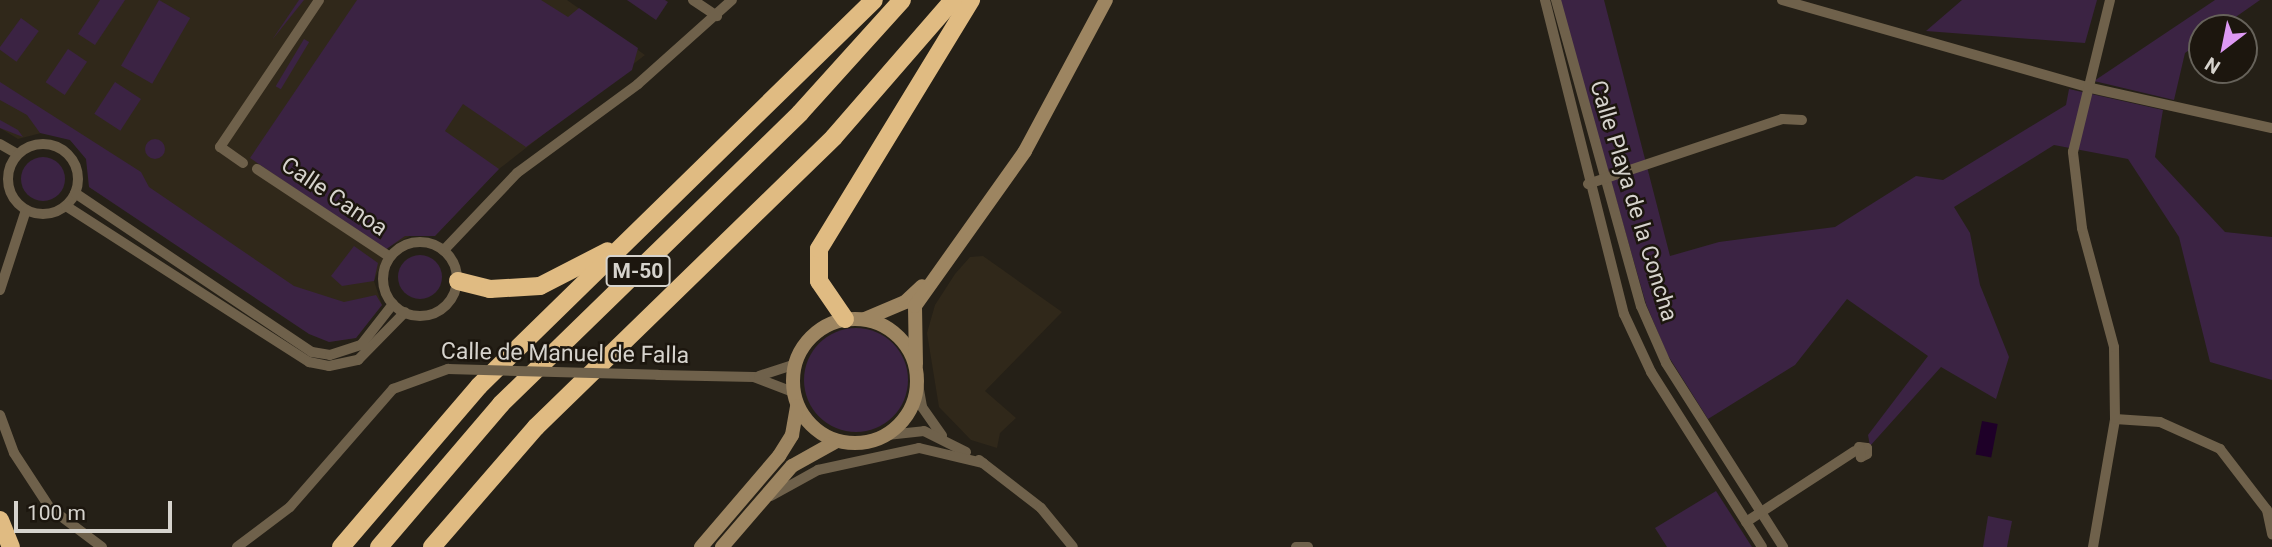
<!DOCTYPE html>
<html>
<head>
<meta charset="utf-8">
<style>
  body { margin:0 }
  #map { position:relative; width:2272px; height:547px; overflow:hidden; background:#252017; font-family:Roboto,sans-serif }
  div>[style] { position:absolute }
  .built>* { inset:0; background:#30281a }
  .green>* { inset:0; background:#3b2343; transform-origin:0 0 }
  .round { border-radius:50% }
  .water>* { inset:0; background:#1e0028; transform-origin:0 0 }
  .street>* { height:10px; margin:-5px; padding:0 5px; transform-origin:5px; border-radius:5px; background:#6f614b }
  .street>.ring { margin:-5px; padding:0; box-sizing:content-box; background:none; border:10px solid #6f614b; border-radius:50% }
  .secondary>* { height:14px; margin:-7px; padding:0 7px; transform-origin:7px; border-radius:7px; background:#9d8561 }
  .secondary>.ring { margin:-7px; padding:0; box-sizing:content-box; background:none; border:14px solid #9d8561; border-radius:50% }
  .highway>* { height:18px; margin:-9px; padding:0 9px; transform-origin:9px; border-radius:9px; background:#e0bb82 }
  .street-bridge>* { height:10px; margin:-5px; padding:0 5px; transform-origin:5px; border-radius:5px; background:#6f614b }
  span { translate:-50% -50%; white-space:nowrap; text-align:center; line-height:1.15; -webkit-text-stroke:5px #1c160e; paint-order:stroke }
  .shield-label span { padding:2px 5px; background:#1c160e; border:2px solid; border-radius:5px; -webkit-text-stroke-width:0 }
  .shield-label { font-size:21px; color:#d6d3cd; font-weight:700 }
  .street-label { font-size:23px; color:#d6d3cd }
  .north { position:absolute; left:2188px; top:14px; width:70px; height:70px; box-sizing:border-box; background:#1c160e; border:2px solid #66625a; border-radius:50%; rotate:212deg; font-size:19px; font-weight:700; line-height:28px; text-align:center; color:#d6d3cd }
  .north::after { content:''; display:block; margin:auto; width:24px; height:32px; background:#dd99f4; clip-path:polygon(50% 0,100% 100%,50% 72%,0 100%) }
  .scale { position:absolute; left:14px; top:501px; width:158px; height:32px; box-sizing:border-box; border:4px solid #d6d3cd; border-top:0; padding-left:9px; font-size:21px; line-height:24px; white-space:nowrap; color:#d6d3cd; -webkit-text-stroke:5px #1c160e; paint-order:stroke }
</style>
</head>
<body>
<div id="map">
  <div class="built">
    <div style="clip-path:polygon(0 0,567px 0,645px 55px,499px 169px,435px 236px,412px 235px,388px 247px,374px 281px,382px 305px,356px 338px,329px 342px,89px 187px,87px 159px,70px 140px,45px 132px,18px 139px,0 128px)"></div>
    <div style="clip-path:polygon(983px 256px,1062px 312px,985px 391px,1016px 418px,1000px 433px,997px 448px,971px 440px,939px 407px,927px 333px,935px 305px,955px 274px,970px 257px)"></div>
  </div>
  <div class="green">
    <div style="clip-path:polygon(100px 0,125px 0,95px 45px,78px 34px)"></div>
    <div style="left:159px;top:0;width:36px;height:76px;rotate:30deg"></div>
    <div style="clip-path:polygon(299px 0,304px 0,272px 40px)"></div>
    <div style="clip-path:polygon(357px 0,541px 0,568px 17px,579px 8px,638px 48px,632px 70px,526px 147px,463px 104px,445px 131px,499px 169px,435px 236px,405px 236px,385px 250px,250px 158px)"></div>
    <div style="clip-path:polygon(627px 0,665px 0,668px 2px,656px 20px)"></div>
    <div style="clip-path:polygon(1559px 0,1604px 0,1670px 256px,1719px 242px,1835px 227px,1916px 176px,1943px 180px,2066px 105px,2069px 89px,2163px 110px,2155px 157px,2225px 232px,2272px 237px,2272px 380px,2210px 362px,2179px 237px,2128px 159px,2054px 145px,1954px 207px,1970px 233px,1980px 285px,2009px 357px,1996px 399px,1941px 367px,1870px 446px,1868px 435px,1928px 356px,1847px 299px,1795px 365px,1708px 419px,1667px 354px,1646px 304px)"></div>
    <div style="clip-path:polygon(1962px 0,2097px 0,2085px 43px,1926px 31px)"></div>
    <div style="clip-path:polygon(2215px 0,2260px 0,2220px 28px,2202px 28px,2202px 41px,2185px 53px,2174px 100px,2094px 81px)"></div>
    <div style="left:21px;top:18px;width:22px;height:38px;rotate:36deg"></div>
    <div style="left:304px;top:39px;width:6px;height:55px;rotate:31deg"></div>
    <div style="left:68px;top:49px;width:23px;height:40px;rotate:34deg"></div>
    <div style="clip-path:polygon(0 82px,141px 172px,149px 187px,294px 286px,344px 302px,376px 295px,382px 305px,356px 338px,329px 342px,309px 334px,89px 187px,86px 159px,70px 140px,40px 133px,27px 115px,0 100px)"></div>
    <div style="left:115px;top:82px;width:31px;height:38px;rotate:33deg"></div>
    <div style="clip-path:polygon(0 120px,18px 130px,23px 137px,0 128px)"></div>
    <div class="round" style="left:145px;top:139px;width:20px;height:20px"></div>
    <div class="round" style="left:21px;top:157px;width:44px;height:44px"></div>
    <div style="clip-path:polygon(354px 246px,378px 263px,374px 281px,342px 286px,331px 276px)"></div>
    <div class="round" style="left:398px;top:255px;width:44px;height:44px"></div>
    <div class="round" style="left:804px;top:328px;width:104px;height:104px"></div>
    <div style="clip-path:polygon(1716px 491px,1752px 547px,1667px 547px,1655px 528px)"></div>
    <div style="clip-path:polygon(1988px 516px,2012px 521px,2007px 547px,1983px 547px)"></div>
  </div>
  <div class="water">
    <div style="left:1982px;top:421px;width:16px;height:34px;rotate:11deg"></div>
  </div>
  <div class="street">
    <div style="left:693px;top:0;width:29px;rotate:34deg"></div>
    <div style="left:1545px;top:0;width:324px;rotate:75.9deg"></div>
    <div style="left:1624px;top:314px;width:64px;rotate:65deg"></div>
    <div style="left:1651px;top:372px;width:207px;rotate:57.6deg"></div>
    <div style="left:1556px;top:0;width:318px;rotate:74.5deg"></div>
    <div style="left:1641px;top:306px;width:62px;rotate:66.3deg"></div>
    <div style="left:1666px;top:363px;width:218px;rotate:57.5deg"></div>
    <div style="left:1782px;top:0;width:321px;rotate:15.9deg"></div>
    <div style="left:2091px;top:88px;width:185px;rotate:12.5deg"></div>
    <div style="left:0;top:144px;width:20px;rotate:30deg"></div>
    <div class="ring" style="left:8px;top:144px;width:60px;height:60px"></div>
    <div style="left:243px;top:163px;width:28px;rotate:-145deg"></div>
    <div style="left:220px;top:147px;width:177px;rotate:-56deg"></div>
    <div style="left:257px;top:169px;width:159px;rotate:33.5deg"></div>
    <div style="left:1588px;top:184px;width:205px;rotate:-18.5deg"></div>
    <div style="left:1782px;top:119px;width:20px;rotate:3deg"></div>
    <div style="left:75px;top:193px;width:285px;rotate:33.9deg"></div>
    <div style="left:312px;top:352px;width:18px;rotate:9deg"></div>
    <div style="left:330px;top:355px;width:33px;rotate:-18deg"></div>
    <div style="left:361px;top:345px;width:52px;rotate:-52deg"></div>
    <div style="left:66px;top:206px;width:289px;rotate:32.7deg"></div>
    <div style="left:309px;top:362px;width:20px;rotate:11deg"></div>
    <div style="left:329px;top:366px;width:30px;rotate:-12deg"></div>
    <div style="left:358px;top:360px;width:67px;rotate:-45.6deg"></div>
    <div class="ring" style="left:383px;top:242px;width:64px;height:64px"></div>
    <div style="left:444px;top:250px;width:106px;rotate:-46.5deg"></div>
    <div style="left:517px;top:173px;width:150px;rotate:-36.3deg"></div>
    <div style="left:638px;top:84px;width:126px;rotate:-41.8deg"></div>
    <div style="left:0;top:290px;width:84px;rotate:-72deg"></div>
    <div style="left:658px;top:375px;width:96px;rotate:1.2deg"></div>
    <div style="left:754px;top:377px;width:42px;rotate:21deg"></div>
    <div style="left:759px;top:376px;width:38px;rotate:-18deg"></div>
    <div style="left:918px;top:384px;width:23px;rotate:80deg"></div>
    <div style="left:922px;top:407px;width:35px;rotate:55deg"></div>
    <div style="left:0;top:415px;width:40px;rotate:69.8deg"></div>
    <div style="left:14px;top:453px;width:66px;rotate:56.8deg"></div>
    <div style="left:50px;top:508px;width:65px;rotate:36.9deg"></div>
    <div style="left:2115px;top:419px;width:45px;rotate:3.8deg"></div>
    <div style="left:2160px;top:422px;width:66px;rotate:24.2deg"></div>
    <div style="left:2220px;top:449px;width:77px;rotate:52.4deg"></div>
    <div style="left:2267px;top:510px;width:25px;rotate:78deg"></div>
    <div style="left:887px;top:435px;width:37px;rotate:-6deg"></div>
    <div style="left:924px;top:431px;width:47px;rotate:26.6deg"></div>
    <div style="left:1859px;top:447px;width:8px;rotate:7deg"></div>
    <div style="left:1867px;top:448px;width:6px;rotate:90deg"></div>
    <div style="left:1867px;top:454px;width:7px;rotate:153deg"></div>
    <div style="left:1861px;top:457px;width:10px;rotate:-101deg"></div>
    <div style="left:979px;top:460px;width:78px;rotate:37.7deg"></div>
    <div style="left:1041px;top:508px;width:50px;rotate:50.6deg"></div>
    <div style="left:771px;top:496px;width:54px;rotate:-29deg"></div>
    <div style="left:818px;top:470px;width:103px;rotate:-12.3deg"></div>
    <div style="left:919px;top:448px;width:66px;rotate:13.2deg"></div>
    <div style="left:1746px;top:522px;width:130px;rotate:-33.1deg"></div>
    <div style="left:237px;top:547px;width:66px;rotate:-37deg"></div>
    <div style="left:290px;top:507px;width:157px;rotate:-48.9deg"></div>
    <div style="left:393px;top:389px;width:59px;rotate:-20deg"></div>
    <div style="left:1296px;top:547px;width:12px"></div>
    <div style="left:2093px;top:547px;width:130px;rotate:-80.2deg"></div>
    <div style="left:2115px;top:419px;width:72px;rotate:-90.8deg"></div>
    <div style="left:2114px;top:347px;width:123px;rotate:-105.1deg"></div>
    <div style="left:2082px;top:228px;width:77px;rotate:-96.8deg"></div>
    <div style="left:2073px;top:152px;width:156px;rotate:-76.3deg"></div>
  </div>
  <div class="secondary">
    <div class="ring" style="left:793px;top:319px;width:110px;height:110px"></div>
    <div style="left:865px;top:319px;width:43px;rotate:-23deg"></div>
    <div style="left:905px;top:302px;width:23px;rotate:-43deg"></div>
    <div style="left:916px;top:364px;width:58px;rotate:-91deg"></div>
    <div style="left:915px;top:306px;width:190px;rotate:-54.6deg"></div>
    <div style="left:1025px;top:151px;width:171px;rotate:-61.8deg"></div>
    <div style="left:701px;top:547px;width:120px;rotate:-49.4deg"></div>
    <div style="left:779px;top:456px;width:25px;rotate:-58deg"></div>
    <div style="left:792px;top:435px;width:29px;rotate:-80deg"></div>
    <div style="left:722px;top:547px;width:107px;rotate:-49.2deg"></div>
    <div style="left:792px;top:466px;width:51px;rotate:-29.1deg"></div>
  </div>
  <div class="highway">
    <div style="left:458px;top:281px;width:33px;rotate:14deg"></div>
    <div style="left:490px;top:289px;width:50px;rotate:-3.4deg"></div>
    <div style="left:540px;top:286px;width:76px;rotate:-27.2deg"></div>
    <div style="left:845px;top:319px;width:46px;rotate:-124.4deg"></div>
    <div style="left:819px;top:281px;width:32px;rotate:-90deg"></div>
    <div style="left:819px;top:249px;width:292px;rotate:-58.6deg"></div>
    <div style="left:0;top:520px;width:29px;rotate:68deg"></div>
    <div style="left:341px;top:547px;width:212px;rotate:-49.4deg"></div>
    <div style="left:479px;top:386px;width:552px;rotate:-44.34deg"></div>
    <div style="left:379px;top:547px;width:188px;rotate:-49.5deg"></div>
    <div style="left:501px;top:404px;width:417px;rotate:-44.2deg"></div>
    <div style="left:800px;top:113px;width:152px;rotate:-47.9deg"></div>
    <div style="left:432px;top:547px;width:159px;rotate:-49.1deg"></div>
    <div style="left:536px;top:427px;width:416px;rotate:-44.2deg"></div>
    <div style="left:834px;top:137px;width:181px;rotate:-49deg"></div>
  </div>
  <div class="street-bridge">
    <div style="left:448px;top:369px;width:210px;rotate:1.6deg"></div>
  </div>
  <div class="shield-label">
    <span style="left:638px;top:271px">M-50</span>
  </div>
  <div class="street-label">
    <span style="left:334px;top:197px;rotate:34deg">Calle Canoa</span>
    <span style="left:1633px;top:201px;rotate:73deg">Calle Playa de la Concha</span>
    <span style="left:565px;top:354px;rotate:1deg">Calle de Manuel de Falla</span>
  </div>
  <div class="north">N</div>
  <div class="scale">100 m</div>
</div>
</body>
</html>
